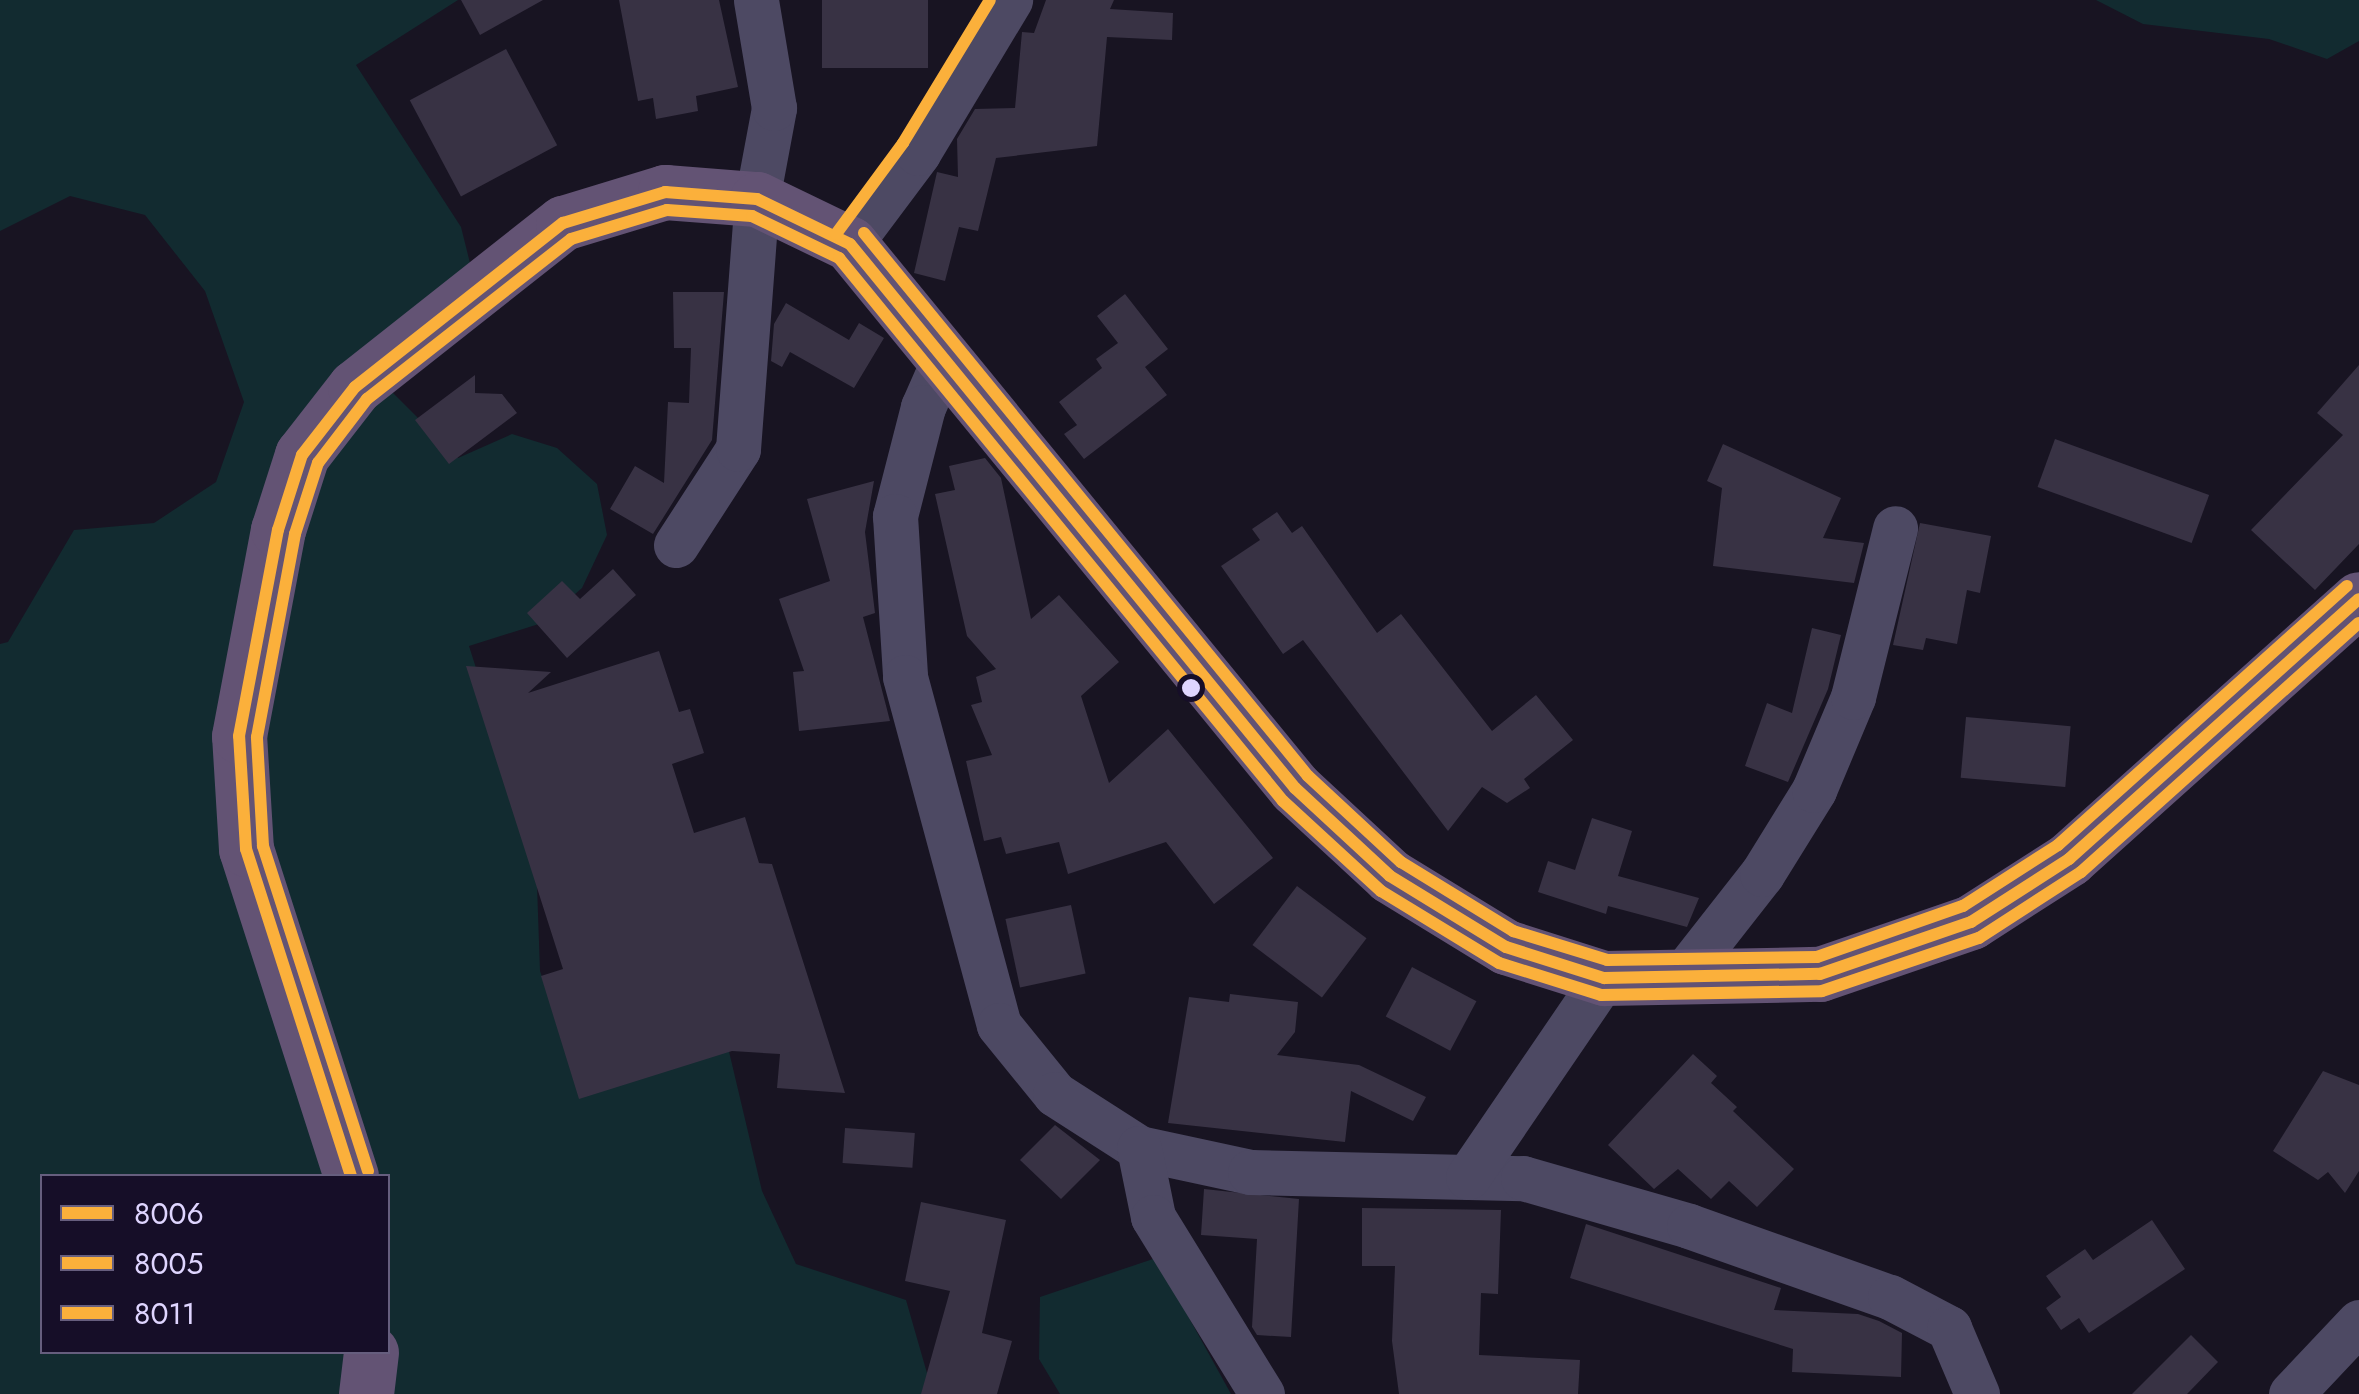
<!DOCTYPE html>
<html>
<head>
<meta charset="utf-8">
<style>
  body { margin:0 }
  #map { position:relative; width:2359px; height:1394px; overflow:hidden; background:#181422; font-family:Jost,sans-serif }
  div>[style] { position:absolute }
  .green>* { inset:0; background:#122b30 }
  .building>* { inset:0; background:#383244; transform-origin:0 0 }
  .minor>* { height:45px; margin:-22.5px; padding:0 22.5px; transform-origin:22.5px; border-radius:22.5px; background:#4d4963 }
  .major>* { height:55px; margin:-27.5px; padding:0 27.5px; transform-origin:27.5px; border-radius:27.5px; background:#635374 }
  .bus-1>* { height:12px; margin:-6px; padding:0 6px; transform-origin:6px; border-radius:6px; background:#fbb03b }
  .bus-2>* { height:12px; margin:-6px; padding:0 6px; transform-origin:6px; border-radius:6px; background:#fbb03b }
  .bus-3>* { height:12px; margin:-6px; padding:0 6px; transform-origin:6px; border-radius:6px; background:#fbb03b }
  .dots>* { width:28px; height:28px; translate:-50% -50%; box-sizing:border-box; border:5px solid #160e28; border-radius:50% }
  span { translate:-50% -50%; white-space:nowrap; text-align:center; line-height:1.15; -webkit-text-stroke:8px #160e28; paint-order:stroke }
  .legend { position:absolute; left:40px; top:1174px; width:350px; height:180px; box-sizing:border-box; background:#160e28; border:2px solid #665e7e; margin:0; padding:12px 18px; list-style:none; font-size:30px; color:#dfd5ff }
  .legend li { display:flex; align-items:center; gap:20px; height:50px }
  .legend b { width:50px; border:2px solid #665e7e }
</style>
</head>
<body>
<div id="map">
  <div class="green">
    <div style="clip-path:polygon(evenodd,0 0,458px 0,356px 65px,461px 227px,471px 267px,368px 368px,458px 458px,512px 434px,557px 448px,597px 484px,607px 535px,582px 588px,542px 623px,469px 646px,536px 856px,540px 971px,582px 1092px,727px 1043px,762px 1191px,796px 1264px,906px 1300px,933px 1394px,0 1394px,0 644px,8px 642px,74px 530px,154px 523px,216px 482px,244px 402px,205px 291px,145px 215px,70px 196px,0 231px,0 0,42px 1176px,388px 1176px,388px 1352px,42px 1352px,42px 1176px)"></div>
    <div style="clip-path:polygon(2096px 0,2359px 0,2359px 41px,2327px 59px,2269px 39px,2143px 24px)"></div>
    <div style="clip-path:polygon(1156px 1258px,1231px 1394px,1060px 1394px,1039px 1359px,1040px 1297px)"></div>
  </div>
  <div class="building">
    <div style="clip-path:polygon(461px 0,543px 0,480px 35px)"></div>
    <div style="clip-path:polygon(619px 0,719px 0,738px 87px,696px 96px,698px 111px,656px 119px,653px 98px,638px 101px)"></div>
    <div style="left:822px;top:0;width:106px;height:68px"></div>
    <div style="clip-path:polygon(1046px 0,1114px 0,1110px 9px,1173px 13px,1172px 40px,1107px 37px,1097px 146px,996px 158px,978px 231px,959px 227px,945px 281px,914px 273px,937px 172px,958px 177px,957px 139px,975px 109px,1015px 108px,1022px 32px,1034px 33px)"></div>
    <div style="left:506px;top:49px;width:109px;height:109px;rotate:62deg"></div>
    <div style="clip-path:polygon(673px 292px,724px 292px,712px 440px,653px 534px,610px 509px,635px 466px,664px 483px,668px 402px,689px 403px,691px 348px,674px 348px)"></div>
    <div style="clip-path:polygon(1125px 294px,1168px 349px,1145px 367px,1167px 395px,1084px 459px,1064px 434px,1077px 425px,1059px 402px,1102px 368px,1096px 359px,1118px 343px,1097px 316px)"></div>
    <div style="clip-path:polygon(786px 303px,849px 340px,859px 323px,884px 338px,854px 388px,790px 352px,782px 367px,771px 361px,774px 324px)"></div>
    <div style="clip-path:polygon(2359px 365px,2359px 544px,2315px 590px,2251px 530px,2343px 435px,2317px 413px)"></div>
    <div style="clip-path:polygon(475px 375px,475px 393px,502px 394px,517px 413px,449px 464px,415px 420px)"></div>
    <div style="left:2055px;top:439px;width:164px;height:51px;rotate:20deg"></div>
    <div style="clip-path:polygon(1723px 444px,1841px 498px,1823px 538px,1864px 543px,1854px 583px,1713px 566px,1722px 488px,1707px 481px)"></div>
    <div style="clip-path:polygon(985px 458px,1001px 478px,1031px 619px,1059px 595px,1119px 662px,1081px 696px,1109px 783px,1168px 729px,1273px 858px,1214px 904px,1166px 842px,1068px 874px,1059px 842px,1006px 854px,1001px 837px,984px 841px,966px 761px,992px 755px,971px 705px,982px 702px,976px 677px,996px 669px,967px 636px,935px 494px,955px 490px,949px 466px)"></div>
    <div style="clip-path:polygon(874px 481px,865px 532px,875px 613px,863px 617px,890px 721px,799px 731px,793px 672px,804px 671px,779px 599px,830px 581px,807px 499px)"></div>
    <div style="clip-path:polygon(1277px 512px,1292px 533px,1302px 526px,1377px 633px,1401px 614px,1492px 731px,1536px 695px,1573px 740px,1524px 779px,1530px 788px,1507px 803px,1482px 787px,1448px 831px,1303px 640px,1283px 654px,1221px 566px,1260px 540px,1252px 529px)"></div>
    <div style="clip-path:polygon(1920px 523px,1991px 536px,1980px 593px,1967px 590px,1957px 644px,1926px 638px,1923px 650px,1893px 645px)"></div>
    <div style="clip-path:polygon(613px 569px,636px 595px,567px 658px,527px 613px,562px 581px,580px 599px)"></div>
    <div style="clip-path:polygon(1812px 628px,1841px 635px,1828px 689px,1788px 782px,1745px 766px,1767px 703px,1792px 713px)"></div>
    <div style="clip-path:polygon(659px 651px,679px 712px,690px 709px,704px 753px,672px 764px,694px 833px,745px 817px,759px 863px,772px 864px,845px 1093px,777px 1088px,780px 1054px,732px 1051px,579px 1099px,541px 976px,563px 969px,466px 666px,551px 672px,528px 693px)"></div>
    <div style="left:1966px;top:717px;width:105px;height:61px;rotate:5deg"></div>
    <div style="clip-path:polygon(1592px 818px,1632px 831px,1618px 876px,1699px 898px,1687px 927px,1608px 906px,1606px 914px,1538px 892px,1548px 861px,1575px 870px)"></div>
    <div style="left:1297px;top:886px;width:87px;height:74px;rotate:37deg"></div>
    <div style="left:1071px;top:905px;width:70px;height:67px;rotate:78deg"></div>
    <div style="left:1412px;top:967px;width:73px;height:56px;rotate:28deg"></div>
    <div style="clip-path:polygon(1230px 994px,1298px 1002px,1295px 1032px,1277px 1055px,1359px 1065px,1426px 1097px,1413px 1121px,1351px 1091px,1345px 1142px,1168px 1123px,1189px 997px,1229px 1002px)"></div>
    <div style="clip-path:polygon(1693px 1054px,1717px 1076px,1711px 1083px,1737px 1107px,1733px 1111px,1794px 1169px,1757px 1207px,1729px 1181px,1711px 1199px,1678px 1169px,1654px 1189px,1608px 1145px)"></div>
    <div style="clip-path:polygon(2323px 1071px,2359px 1085px,2359px 1171px,2345px 1193px,2328px 1172px,2318px 1180px,2273px 1151px)"></div>
    <div style="clip-path:polygon(1055px 1125px,1100px 1160px,1061px 1199px,1020px 1160px)"></div>
    <div style="left:845px;top:1128px;width:70px;height:35px;rotate:4deg"></div>
    <div style="clip-path:polygon(1204px 1189px,1299px 1199px,1291px 1337px,1257px 1335px,1252px 1327px,1257px 1239px,1201px 1235px)"></div>
    <div style="clip-path:polygon(921px 1202px,1006px 1220px,982px 1333px,1012px 1341px,997px 1394px,921px 1394px,950px 1291px,905px 1281px)"></div>
    <div style="clip-path:polygon(1362px 1208px,1501px 1210px,1498px 1294px,1481px 1293px,1479px 1355px,1580px 1360px,1578px 1394px,1399px 1394px,1392px 1341px,1395px 1266px,1362px 1266px)"></div>
    <div style="clip-path:polygon(2152px 1220px,2185px 1269px,2089px 1333px,2079px 1318px,2061px 1330px,2046px 1308px,2061px 1297px,2046px 1276px,2085px 1249px,2093px 1260px)"></div>
    <div style="clip-path:polygon(1586px 1224px,1781px 1288px,1774px 1310px,1858px 1314px,1879px 1321px,1902px 1333px,1901px 1377px,1792px 1372px,1793px 1349px,1570px 1278px)"></div>
    <div style="clip-path:polygon(2191px 1335px,2218px 1362px,2187px 1394px,2132px 1394px)"></div>
  </div>
  <div class="minor">
    <div style="left:850px;top:244px;width:114px;rotate:-53.2deg"></div>
    <div style="left:918px;top:153px;width:179px;rotate:-59deg"></div>
    <div style="left:945px;top:357px;width:55px;rotate:113.7deg"></div>
    <div style="left:923px;top:407px;width:113px;rotate:104.4deg"></div>
    <div style="left:895px;top:516px;width:161px;rotate:86.4deg"></div>
    <div style="left:905px;top:677px;width:360px;rotate:74.9deg"></div>
    <div style="left:999px;top:1025px;width:89px;rotate:50.9deg"></div>
    <div style="left:1055px;top:1094px;width:100px;rotate:32.7deg"></div>
    <div style="left:1139px;top:1148px;width:114px;rotate:12.2deg"></div>
    <div style="left:1250px;top:1172px;width:273px;rotate:1.3deg"></div>
    <div style="left:1523px;top:1178px;width:173px;rotate:16.1deg"></div>
    <div style="left:1689px;top:1226px;width:213px;rotate:19.5deg"></div>
    <div style="left:1890px;top:1297px;width:67px;rotate:27.7deg"></div>
    <div style="left:1949px;top:1328px;width:72px;rotate:67deg"></div>
    <div style="left:676px;top:545px;width:114px;rotate:-57.1deg"></div>
    <div style="left:738px;top:449px;width:251px;rotate:-85.7deg"></div>
    <div style="left:757px;top:199px;width:93px;rotate:-79.4deg"></div>
    <div style="left:774px;top:108px;width:109px;rotate:-99.5deg"></div>
    <div style="left:1678px;top:981px;width:136px;rotate:-51.9deg"></div>
    <div style="left:1762px;top:874px;width:99px;rotate:-58.2deg"></div>
    <div style="left:1814px;top:790px;width:101px;rotate:-67.2deg"></div>
    <div style="left:1853px;top:697px;width:174px;rotate:-76deg"></div>
    <div style="left:1139px;top:1148px;width:70px;rotate:78.5deg"></div>
    <div style="left:1153px;top:1217px;width:208px;rotate:58.4deg"></div>
    <div style="left:1468px;top:1177px;width:241px;rotate:-55.7deg"></div>
    <div style="left:2291px;top:1394px;width:99px;rotate:-46.6deg"></div>
  </div>
  <div class="major">
    <div style="left:351px;top:1176px;width:343px;rotate:-107.8deg"></div>
    <div style="left:246px;top:849px;width:113px;rotate:-93.5deg"></div>
    <div style="left:239px;top:736px;width:210px;rotate:-79.3deg"></div>
    <div style="left:278px;top:530px;width:79px;rotate:-72.3deg"></div>
    <div style="left:302px;top:455px;width:86px;rotate:-52.1deg"></div>
    <div style="left:355px;top:387px;width:265px;rotate:-38.3deg"></div>
    <div style="left:563px;top:223px;width:107px;rotate:-16.9deg"></div>
    <div style="left:665px;top:192px;width:92px;rotate:4.4deg"></div>
    <div style="left:757px;top:199px;width:103px;rotate:25.8deg"></div>
    <div style="left:850px;top:244px;width:703px;rotate:50.72deg"></div>
    <div style="left:1295px;top:788px;width:129px;rotate:42.8deg"></div>
    <div style="left:1390px;top:876px;width:136px;rotate:31.5deg"></div>
    <div style="left:1506px;top:947px;width:103px;rotate:17.6deg"></div>
    <div style="left:1604px;top:978px;width:216px;rotate:-1.1deg"></div>
    <div style="left:1820px;top:974px;width:160px;rotate:-19deg"></div>
    <div style="left:1971px;top:922px;width:117px;rotate:-32.7deg"></div>
    <div style="left:2069px;top:859px;width:389px;rotate:-41.9deg"></div>
    <div style="left:366px;top:1394px;width:42px;rotate:-83.2deg"></div>
  </div>
  <div class="bus-1">
    <div style="left:351px;top:1176px;width:343px;rotate:-107.8deg"></div>
    <div style="left:246px;top:849px;width:113px;rotate:-93.5deg"></div>
    <div style="left:239px;top:736px;width:210px;rotate:-79.3deg"></div>
    <div style="left:278px;top:530px;width:79px;rotate:-72.3deg"></div>
    <div style="left:302px;top:455px;width:86px;rotate:-52.1deg"></div>
    <div style="left:355px;top:387px;width:265px;rotate:-38.3deg"></div>
    <div style="left:563px;top:223px;width:107px;rotate:-16.9deg"></div>
    <div style="left:665px;top:192px;width:92px;rotate:4.4deg"></div>
    <div style="left:757px;top:199px;width:103px;rotate:25.8deg"></div>
    <div style="left:850px;top:244px;width:703px;rotate:50.72deg"></div>
    <div style="left:1295px;top:788px;width:129px;rotate:42.8deg"></div>
    <div style="left:1390px;top:876px;width:136px;rotate:31.5deg"></div>
    <div style="left:1506px;top:947px;width:103px;rotate:17.6deg"></div>
    <div style="left:1604px;top:978px;width:216px;rotate:-1.1deg"></div>
    <div style="left:1820px;top:974px;width:160px;rotate:-19deg"></div>
    <div style="left:1971px;top:922px;width:117px;rotate:-32.7deg"></div>
    <div style="left:2069px;top:859px;width:389px;rotate:-41.9deg"></div>
  </div>
  <div class="bus-2">
    <div style="left:368px;top:1171px;width:342px;rotate:-107.9deg"></div>
    <div style="left:263px;top:846px;width:109px;rotate:-93.2deg"></div>
    <div style="left:257px;top:737px;width:207px;rotate:-79.4deg"></div>
    <div style="left:295px;top:534px;width:75px;rotate:-72.1deg"></div>
    <div style="left:318px;top:463px;width:81px;rotate:-52.6deg"></div>
    <div style="left:367px;top:399px;width:259px;rotate:-38.1deg"></div>
    <div style="left:571px;top:239px;width:100px;rotate:-16.8deg"></div>
    <div style="left:667px;top:210px;width:85px;rotate:4deg"></div>
    <div style="left:752px;top:216px;width:97px;rotate:25.8deg"></div>
    <div style="left:839px;top:258px;width:701px;rotate:50.73deg"></div>
    <div style="left:1283px;top:801px;width:133px;rotate:42.6deg"></div>
    <div style="left:1381px;top:891px;width:138px;rotate:31.4deg"></div>
    <div style="left:1499px;top:963px;width:107px;rotate:17.4deg"></div>
    <div style="left:1601px;top:995px;width:221px;rotate:-1deg"></div>
    <div style="left:1822px;top:991px;width:166px;rotate:-18.7deg"></div>
    <div style="left:1979px;top:938px;width:121px;rotate:-32.9deg"></div>
    <div style="left:2081px;top:872px;width:373px;rotate:-41.9deg"></div>
  </div>
  <div class="bus-3">
    <div style="left:864px;top:233px;width:701px;rotate:50.73deg"></div>
    <div style="left:1308px;top:776px;width:127px;rotate:42.8deg"></div>
    <div style="left:1401px;top:862px;width:132px;rotate:31.6deg"></div>
    <div style="left:1513px;top:931px;width:98px;rotate:17.1deg"></div>
    <div style="left:1607px;top:960px;width:210px;rotate:-0.8deg"></div>
    <div style="left:1817px;top:957px;width:155px;rotate:-19.3deg"></div>
    <div style="left:1963px;top:906px;width:113px;rotate:-32.7deg"></div>
    <div style="left:2058px;top:845px;width:388px;rotate:-41.9deg"></div>
    <div style="left:836px;top:234px;width:113px;rotate:-53.6deg"></div>
    <div style="left:903px;top:143px;width:167px;rotate:-58.7deg"></div>
  </div>
  <div class="dots">
    <div style="left:1191px;top:688px;background:#dfd5ff"></div>
  </div>
  <ul class="legend">
  <li><b style="height:12px;background:#fbb03b"></b>8006</li>
  <li><b style="height:12px;background:#fbb03b"></b>8005</li>
  <li><b style="height:12px;background:#fbb03b"></b>8011</li>
  </ul>
</div>
</body>
</html>
